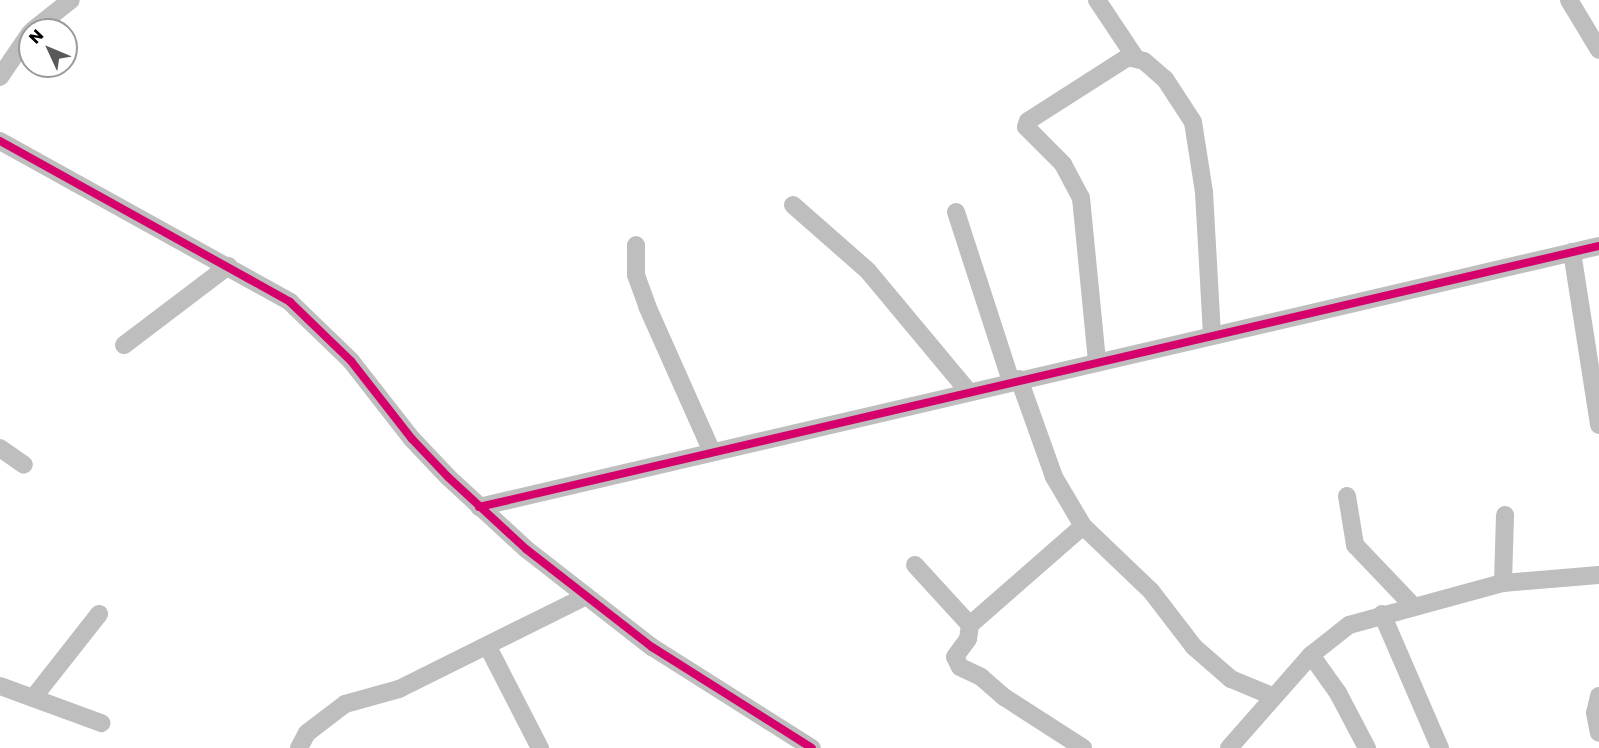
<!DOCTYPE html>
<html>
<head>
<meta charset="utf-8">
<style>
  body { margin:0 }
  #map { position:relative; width:1599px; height:748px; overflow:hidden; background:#fff; font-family:Poppins,sans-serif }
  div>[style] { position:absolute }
  .minor>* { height:18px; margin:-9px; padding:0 9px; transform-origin:9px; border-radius:9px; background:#bebebe }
  .cycleway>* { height:8px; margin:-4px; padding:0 4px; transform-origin:4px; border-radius:4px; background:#d6006c }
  span { translate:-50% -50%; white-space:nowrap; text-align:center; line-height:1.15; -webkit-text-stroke:5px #fff; paint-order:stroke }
  .north { position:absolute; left:18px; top:18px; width:60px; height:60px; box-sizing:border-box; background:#fff; border:2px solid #999; border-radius:50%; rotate:314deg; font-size:16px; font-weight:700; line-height:24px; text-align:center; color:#000 }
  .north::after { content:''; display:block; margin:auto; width:21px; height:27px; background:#595959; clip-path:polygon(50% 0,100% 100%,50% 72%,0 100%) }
</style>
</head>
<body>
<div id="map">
  <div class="minor">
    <div style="left:1097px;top:0;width:69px;rotate:56.3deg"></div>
    <div style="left:1569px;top:0;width:58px;rotate:59deg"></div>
    <div style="left:33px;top:30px;width:48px;rotate:-38.3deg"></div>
    <div style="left:0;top:77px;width:53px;rotate:-55.7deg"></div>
    <div style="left:0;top:141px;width:332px;rotate:29deg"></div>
    <div style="left:290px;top:302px;width:85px;rotate:44deg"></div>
    <div style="left:351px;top:361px;width:99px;rotate:52deg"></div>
    <div style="left:412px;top:439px;width:52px;rotate:46.5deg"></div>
    <div style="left:448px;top:477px;width:106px;rotate:42.7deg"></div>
    <div style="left:526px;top:549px;width:160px;rotate:37.9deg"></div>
    <div style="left:652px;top:647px;width:189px;rotate:32.3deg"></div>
    <div style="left:793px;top:205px;width:100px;rotate:41.3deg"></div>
    <div style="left:868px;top:271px;width:156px;rotate:50.2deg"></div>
    <div style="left:956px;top:212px;width:178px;rotate:72deg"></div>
    <div style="left:636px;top:245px;width:30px;rotate:90deg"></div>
    <div style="left:636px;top:275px;width:33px;rotate:70deg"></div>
    <div style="left:647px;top:306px;width:160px;rotate:66deg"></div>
    <div style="left:1572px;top:252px;width:175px;rotate:81.1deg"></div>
    <div style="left:124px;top:345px;width:131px;rotate:-37.2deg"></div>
    <div style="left:1097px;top:361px;width:164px;rotate:-95.6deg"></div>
    <div style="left:1081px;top:198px;width:38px;rotate:-118deg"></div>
    <div style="left:1063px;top:164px;width:52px;rotate:-135deg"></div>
    <div style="left:1026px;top:127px;width:6px;rotate:-72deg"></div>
    <div style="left:1028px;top:121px;width:119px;rotate:-32.6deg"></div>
    <div style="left:1128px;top:57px;width:16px;rotate:14deg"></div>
    <div style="left:1144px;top:61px;width:28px;rotate:41deg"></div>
    <div style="left:1165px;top:79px;width:51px;rotate:56.9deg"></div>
    <div style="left:1193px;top:122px;width:71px;rotate:81.1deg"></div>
    <div style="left:1204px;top:192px;width:143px;rotate:86.8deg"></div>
    <div style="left:1019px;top:379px;width:104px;rotate:70.3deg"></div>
    <div style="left:1054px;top:477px;width:57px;rotate:59.4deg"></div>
    <div style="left:1083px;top:526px;width:94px;rotate:43.7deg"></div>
    <div style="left:1151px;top:591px;width:71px;rotate:52.5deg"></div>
    <div style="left:1194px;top:647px;width:49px;rotate:40.9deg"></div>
    <div style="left:1231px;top:679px;width:44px;rotate:22.5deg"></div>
    <div style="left:0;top:448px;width:29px;rotate:35deg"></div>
    <div style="left:1347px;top:496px;width:50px;rotate:80.7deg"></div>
    <div style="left:1355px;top:545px;width:84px;rotate:46.4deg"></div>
    <div style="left:479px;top:507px;width:1150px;rotate:-13.12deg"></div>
    <div style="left:1083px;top:526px;width:150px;rotate:138.8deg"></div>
    <div style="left:970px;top:625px;width:14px;rotate:98deg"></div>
    <div style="left:968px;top:639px;width:22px;rotate:126deg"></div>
    <div style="left:955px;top:657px;width:11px;rotate:63deg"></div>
    <div style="left:960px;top:667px;width:23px;rotate:25deg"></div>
    <div style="left:981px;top:677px;width:30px;rotate:41deg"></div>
    <div style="left:1004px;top:697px;width:94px;rotate:32.8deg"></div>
    <div style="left:915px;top:565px;width:81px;rotate:47.5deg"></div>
    <div style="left:1503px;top:583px;width:68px;rotate:-88.3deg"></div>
    <div style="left:1382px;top:614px;width:146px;rotate:66.6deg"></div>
    <div style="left:488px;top:647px;width:114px;rotate:62.8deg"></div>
    <div style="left:1311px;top:655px;width:47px;rotate:54.6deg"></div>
    <div style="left:1338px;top:693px;width:62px;rotate:62.2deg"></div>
    <div style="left:0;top:686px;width:108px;rotate:20.1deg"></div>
    <div style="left:1599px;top:696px;width:17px;rotate:103deg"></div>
    <div style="left:1595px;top:713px;width:20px;rotate:79deg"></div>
    <div style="left:33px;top:698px;width:107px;rotate:-51.8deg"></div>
    <div style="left:299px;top:748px;width:17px;rotate:-62deg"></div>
    <div style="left:307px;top:733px;width:48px;rotate:-37.3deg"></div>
    <div style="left:345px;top:704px;width:56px;rotate:-15.5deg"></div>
    <div style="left:399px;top:689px;width:207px;rotate:-26.4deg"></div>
    <div style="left:1229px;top:748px;width:124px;rotate:-48.6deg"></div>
    <div style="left:1311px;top:655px;width:48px;rotate:-38.3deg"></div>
    <div style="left:1349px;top:625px;width:160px;rotate:-15.3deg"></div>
    <div style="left:1503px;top:583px;width:96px;rotate:-4.8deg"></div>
  </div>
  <div class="cycleway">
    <div style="left:0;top:141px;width:332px;rotate:29deg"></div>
    <div style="left:290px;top:302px;width:85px;rotate:44deg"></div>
    <div style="left:351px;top:361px;width:99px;rotate:52deg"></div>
    <div style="left:412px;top:439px;width:52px;rotate:46.5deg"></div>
    <div style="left:448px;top:477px;width:106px;rotate:42.7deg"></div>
    <div style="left:526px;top:549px;width:160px;rotate:37.9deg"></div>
    <div style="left:652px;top:647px;width:189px;rotate:32.3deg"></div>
    <div style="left:479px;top:507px;width:1150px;rotate:-13.12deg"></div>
  </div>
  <div class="north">N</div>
</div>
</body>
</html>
